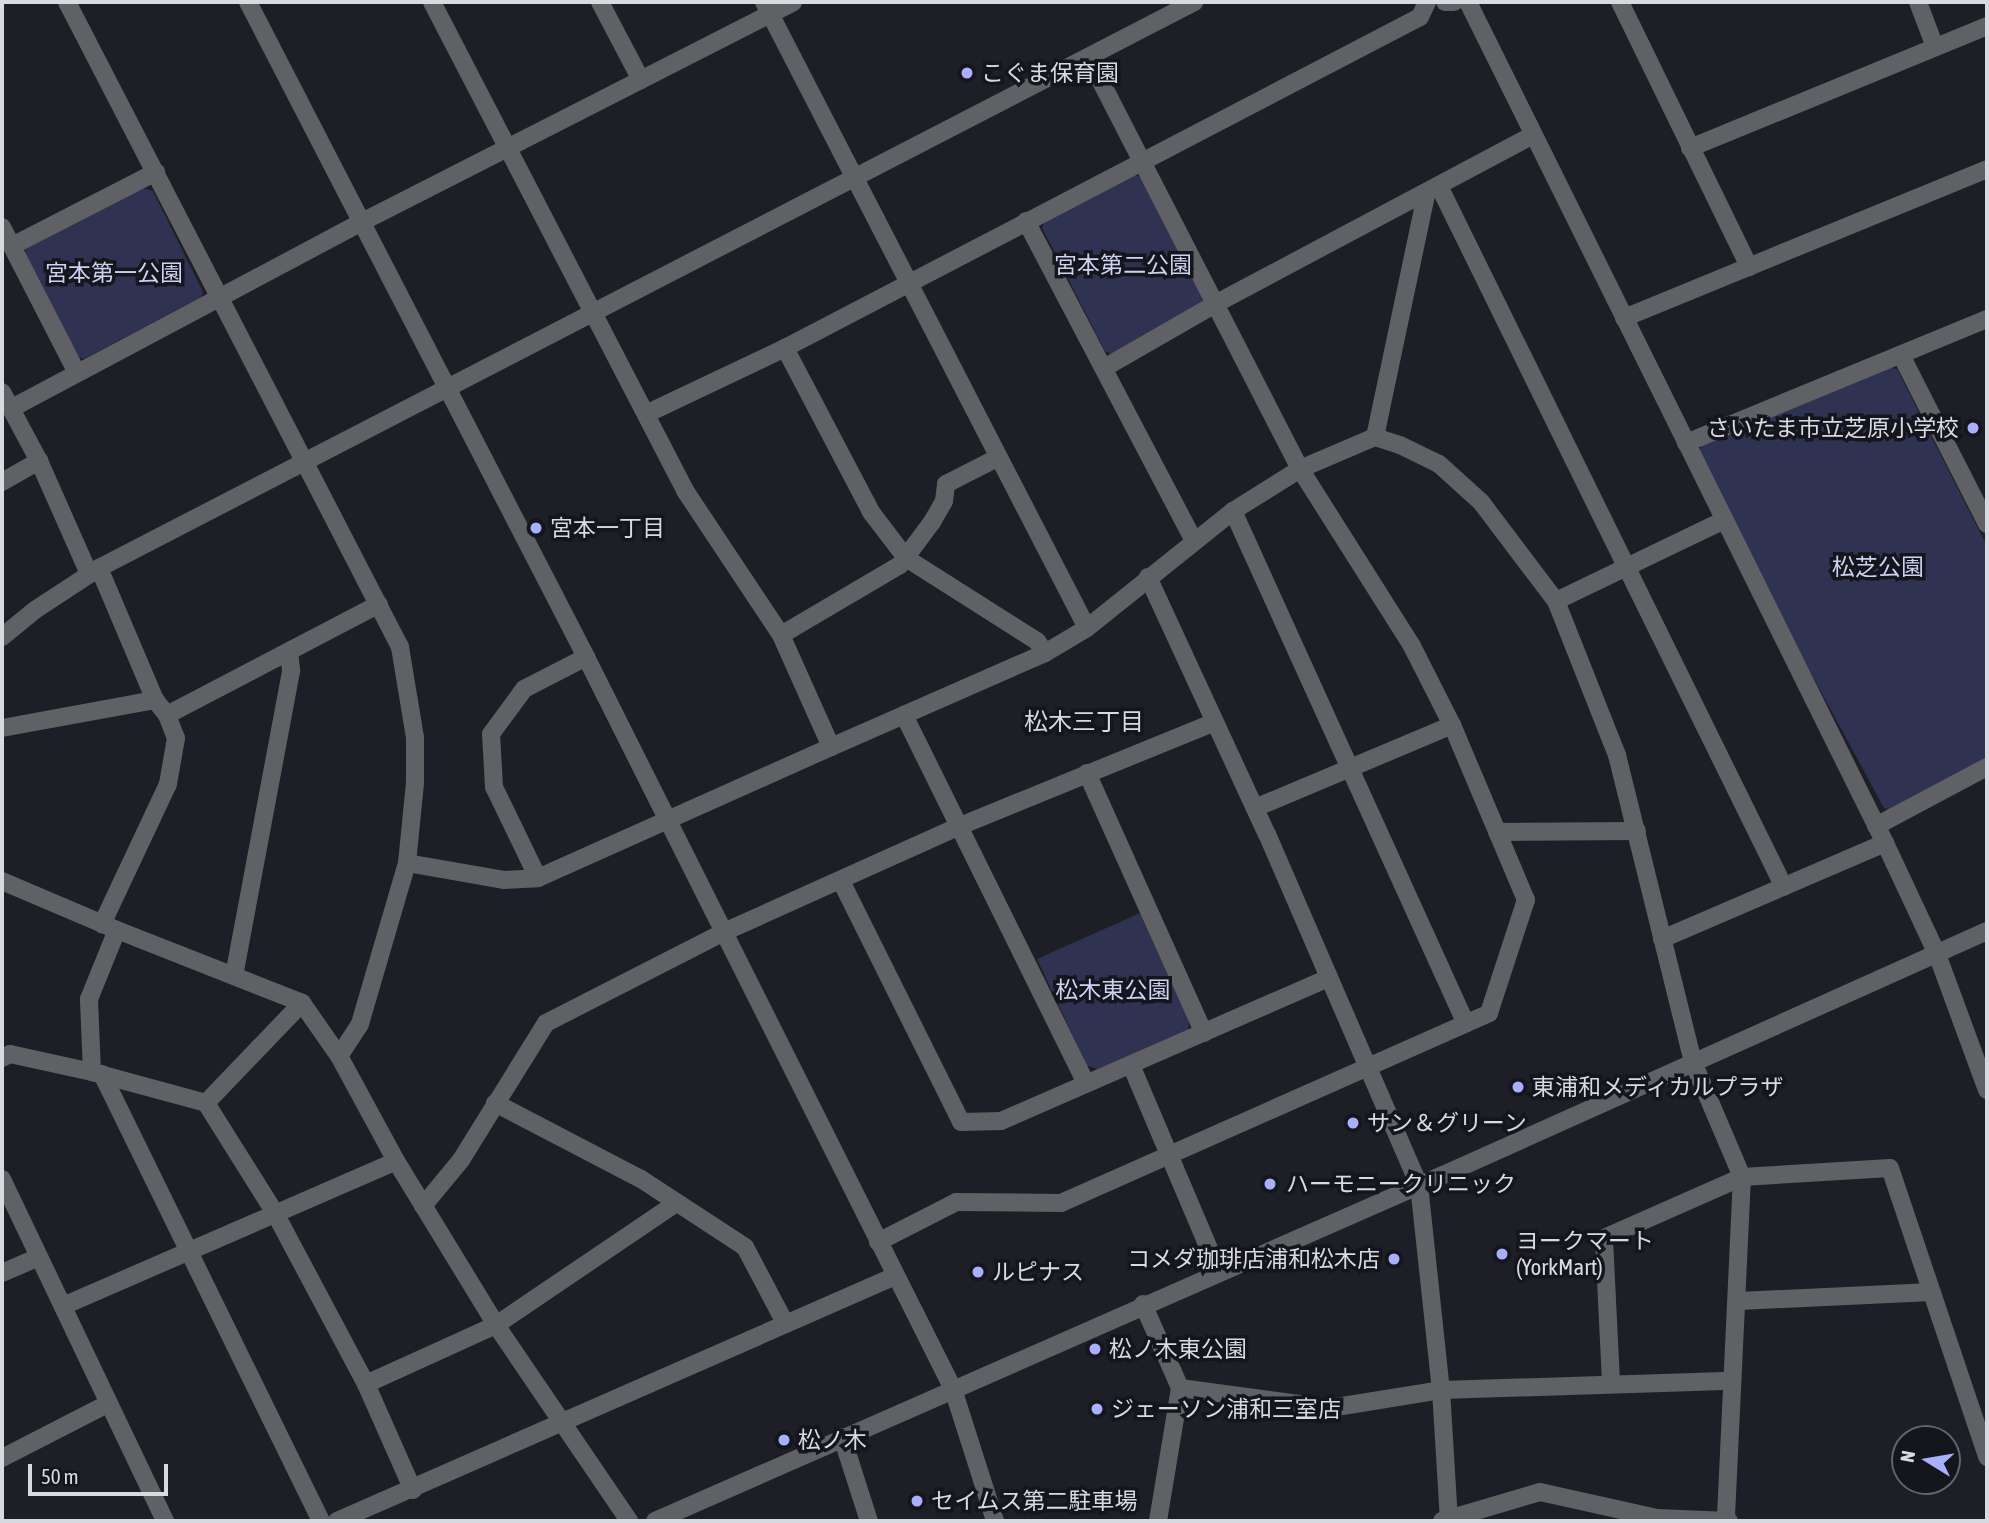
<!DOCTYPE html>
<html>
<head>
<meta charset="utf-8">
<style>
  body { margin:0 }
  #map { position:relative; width:1989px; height:1523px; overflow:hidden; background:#1e1f26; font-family:"Asap Condensed","Noto Sans JP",sans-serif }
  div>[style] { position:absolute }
  .green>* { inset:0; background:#2f3251 }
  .minor>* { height:18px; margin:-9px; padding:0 9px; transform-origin:9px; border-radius:9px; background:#606165 }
  .dots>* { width:19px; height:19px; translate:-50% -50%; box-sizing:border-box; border:4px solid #14151d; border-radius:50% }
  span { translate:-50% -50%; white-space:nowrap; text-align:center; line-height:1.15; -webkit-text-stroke:7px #14151d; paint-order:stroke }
  .poi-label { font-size:23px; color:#d9dadf }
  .left { translate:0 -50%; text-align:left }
  .right { translate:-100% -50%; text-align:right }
  .park-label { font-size:23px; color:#ced2f1 }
  .neighbourhood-label { font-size:24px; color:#d9dadf }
  .frame { position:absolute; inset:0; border:4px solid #d9dadf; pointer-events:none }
  .north { position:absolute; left:1891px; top:1425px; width:70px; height:70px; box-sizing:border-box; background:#14151d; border:2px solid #63646b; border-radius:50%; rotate:281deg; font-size:19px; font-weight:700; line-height:28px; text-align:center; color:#d9dadf }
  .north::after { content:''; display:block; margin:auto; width:24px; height:32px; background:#a8b0fc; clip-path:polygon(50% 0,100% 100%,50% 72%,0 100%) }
  .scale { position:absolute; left:28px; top:1464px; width:140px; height:32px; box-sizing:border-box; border:4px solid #d9dadf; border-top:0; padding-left:9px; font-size:21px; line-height:24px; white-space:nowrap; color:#d9dadf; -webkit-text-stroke:5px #14151d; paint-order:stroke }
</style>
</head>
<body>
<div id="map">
  <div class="green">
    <div style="clip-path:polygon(1132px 174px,1140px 177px,1205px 302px,1203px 307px,1111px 354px,1105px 351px,1042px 228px,1044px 221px)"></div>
    <div style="clip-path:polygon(143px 188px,153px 191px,203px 292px,201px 297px,84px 359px,75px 355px,24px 257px,26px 249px)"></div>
    <div style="clip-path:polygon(1887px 367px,1897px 369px,1987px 546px,1987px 761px,1892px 811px,1884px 808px,1806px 664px,1700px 450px,1703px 442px)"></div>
    <div style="clip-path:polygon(1140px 913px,1189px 1021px,1188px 1030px,1098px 1069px,1087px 1066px,1037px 959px)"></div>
  </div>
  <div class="minor">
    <div style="left:67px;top:2px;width:726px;rotate:62.69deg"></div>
    <div style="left:400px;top:647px;width:92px;rotate:80.6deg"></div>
    <div style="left:415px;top:738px;width:45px;rotate:90deg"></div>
    <div style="left:415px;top:783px;width:80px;rotate:95.7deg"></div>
    <div style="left:407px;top:863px;width:168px;rotate:106.3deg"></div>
    <div style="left:360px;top:1024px;width:38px;rotate:123deg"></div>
    <div style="left:248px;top:2px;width:737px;rotate:62.7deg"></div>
    <div style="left:586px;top:657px;width:819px;rotate:63.37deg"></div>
    <div style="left:953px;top:1389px;width:139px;rotate:72.3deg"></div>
    <div style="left:432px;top:2px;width:552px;rotate:62.6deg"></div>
    <div style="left:686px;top:492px;width:172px;rotate:56.4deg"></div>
    <div style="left:781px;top:635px;width:123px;rotate:65.9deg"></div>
    <div style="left:831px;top:747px;width:234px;rotate:-23.7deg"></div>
    <div style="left:1045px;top:653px;width:49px;rotate:-30.8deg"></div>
    <div style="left:1087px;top:628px;width:187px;rotate:-38.7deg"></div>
    <div style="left:1233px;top:511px;width:79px;rotate:-32.1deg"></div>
    <div style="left:1300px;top:469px;width:82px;rotate:-23.1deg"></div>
    <div style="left:1375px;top:437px;width:26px;rotate:18deg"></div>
    <div style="left:1400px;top:445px;width:43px;rotate:26deg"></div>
    <div style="left:1439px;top:464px;width:57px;rotate:42.1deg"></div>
    <div style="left:1481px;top:502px;width:124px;rotate:52.9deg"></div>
    <div style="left:1556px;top:601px;width:166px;rotate:68.4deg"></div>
    <div style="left:1617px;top:755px;width:316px;rotate:76.1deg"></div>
    <div style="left:1693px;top:1062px;width:125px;rotate:66.9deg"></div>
    <div style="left:1742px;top:1177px;width:344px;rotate:92.7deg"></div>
    <div style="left:600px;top:2px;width:88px;rotate:62.3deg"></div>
    <div style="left:764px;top:2px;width:704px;rotate:62.71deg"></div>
    <div style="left:1445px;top:2px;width:9px"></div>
    <div style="left:1468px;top:2px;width:939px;rotate:63.63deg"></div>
    <div style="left:1885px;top:843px;width:123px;rotate:64.9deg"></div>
    <div style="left:1937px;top:954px;width:145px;rotate:69.8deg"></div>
    <div style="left:1620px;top:2px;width:295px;rotate:64deg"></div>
    <div style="left:1918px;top:2px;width:48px;rotate:69.3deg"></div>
    <div style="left:1690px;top:148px;width:321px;rotate:-22.3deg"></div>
    <div style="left:1439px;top:186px;width:781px;rotate:63.8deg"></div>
    <div style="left:1026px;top:221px;width:361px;rotate:62.3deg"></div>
    <div style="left:2px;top:227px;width:162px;rotate:62.8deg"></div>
    <div style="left:12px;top:246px;width:162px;rotate:-27.2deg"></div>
    <div style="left:1624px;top:318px;width:392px;rotate:-22.3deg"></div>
    <div style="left:785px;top:348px;width:185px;rotate:62.3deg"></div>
    <div style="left:871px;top:512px;width:58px;rotate:52.7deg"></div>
    <div style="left:906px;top:558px;width:155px;rotate:32.4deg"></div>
    <div style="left:1037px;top:641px;width:14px;rotate:56deg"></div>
    <div style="left:1901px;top:355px;width:190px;rotate:63deg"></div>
    <div style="left:1104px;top:368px;width:130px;rotate:-29.9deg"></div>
    <div style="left:1217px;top:303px;width:358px;rotate:-28deg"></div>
    <div style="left:2px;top:392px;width:78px;rotate:61.8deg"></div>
    <div style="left:39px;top:461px;width:124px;rotate:66.1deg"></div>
    <div style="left:12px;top:408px;width:394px;rotate:-28deg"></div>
    <div style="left:360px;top:223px;width:486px;rotate:-27deg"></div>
    <div style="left:646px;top:414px;width:154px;rotate:-25.4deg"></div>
    <div style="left:785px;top:348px;width:716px;rotate:-27.53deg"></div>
    <div style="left:1420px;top:17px;width:17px;rotate:-65deg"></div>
    <div style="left:1375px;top:437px;width:248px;rotate:-78.1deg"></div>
    <div style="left:1686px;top:443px;width:326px;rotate:-22.4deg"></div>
    <div style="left:2px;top:482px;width:43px;rotate:-29.6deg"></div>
    <div style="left:1233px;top:511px;width:563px;rotate:65.57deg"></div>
    <div style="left:99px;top:568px;width:143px;rotate:67deg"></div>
    <div style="left:155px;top:700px;width:19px;rotate:51deg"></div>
    <div style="left:167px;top:715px;width:25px;rotate:69deg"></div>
    <div style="left:176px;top:738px;width:47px;rotate:99.9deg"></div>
    <div style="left:168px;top:784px;width:155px;rotate:115.2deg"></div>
    <div style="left:1148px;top:577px;width:283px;rotate:65.2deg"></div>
    <div style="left:1267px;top:834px;width:382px;rotate:66.6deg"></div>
    <div style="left:1419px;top:1185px;width:206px;rotate:83.9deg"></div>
    <div style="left:1441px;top:1390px;width:131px;rotate:86.5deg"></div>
    <div style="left:1556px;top:601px;width:187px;rotate:-25.7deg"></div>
    <div style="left:781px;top:635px;width:138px;rotate:-30.5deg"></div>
    <div style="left:900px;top:565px;width:54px;rotate:-53.3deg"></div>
    <div style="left:932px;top:522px;width:24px;rotate:-60deg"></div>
    <div style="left:944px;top:501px;width:17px;rotate:-83deg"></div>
    <div style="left:946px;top:484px;width:59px;rotate:-27deg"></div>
    <div style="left:2px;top:637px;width:43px;rotate:-39.3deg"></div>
    <div style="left:35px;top:610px;width:77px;rotate:-33.3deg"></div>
    <div style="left:99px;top:568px;width:1233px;rotate:-27.33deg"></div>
    <div style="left:167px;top:715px;width:239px;rotate:-27.6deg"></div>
    <div style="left:904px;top:715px;width:411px;rotate:63.7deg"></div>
    <div style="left:2px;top:728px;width:156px;rotate:-10.4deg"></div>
    <div style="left:1087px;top:773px;width:285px;rotate:65.8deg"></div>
    <div style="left:1255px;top:808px;width:214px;rotate:-22.8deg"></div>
    <div style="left:1876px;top:826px;width:126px;rotate:-28deg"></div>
    <div style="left:1497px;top:832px;width:140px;rotate:-0.4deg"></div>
    <div style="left:407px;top:863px;width:98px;rotate:9.9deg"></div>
    <div style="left:504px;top:880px;width:34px;rotate:-3deg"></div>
    <div style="left:538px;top:878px;width:321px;rotate:-24.1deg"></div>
    <div style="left:538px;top:878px;width:101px;rotate:-115.8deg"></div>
    <div style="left:494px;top:787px;width:53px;rotate:-93.2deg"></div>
    <div style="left:491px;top:734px;width:56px;rotate:-53.7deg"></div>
    <div style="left:524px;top:689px;width:70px;rotate:-27.3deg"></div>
    <div style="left:2px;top:881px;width:125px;rotate:23.1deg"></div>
    <div style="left:117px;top:930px;width:199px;rotate:21.5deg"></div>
    <div style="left:302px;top:1003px;width:65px;rotate:55.1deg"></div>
    <div style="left:339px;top:1056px;width:119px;rotate:61.5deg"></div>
    <div style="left:396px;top:1161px;width:192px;rotate:58.6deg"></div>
    <div style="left:496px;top:1325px;width:237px;rotate:55.8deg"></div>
    <div style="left:841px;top:881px;width:269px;rotate:63.5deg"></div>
    <div style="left:961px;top:1122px;width:40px;rotate:-1.4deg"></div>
    <div style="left:1001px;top:1121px;width:358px;rotate:-23.6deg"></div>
    <div style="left:1662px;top:939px;width:243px;rotate:-23.3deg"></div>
    <div style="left:234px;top:976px;width:311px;rotate:-79.4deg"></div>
    <div style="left:291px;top:670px;width:19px;rotate:-96deg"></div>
    <div style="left:2px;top:1058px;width:9px;rotate:-27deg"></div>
    <div style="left:10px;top:1054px;width:84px;rotate:12.4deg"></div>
    <div style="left:92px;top:1072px;width:118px;rotate:15.2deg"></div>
    <div style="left:206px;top:1103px;width:130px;rotate:57.9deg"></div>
    <div style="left:275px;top:1213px;width:194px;rotate:62deg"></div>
    <div style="left:366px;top:1384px;width:116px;rotate:66.1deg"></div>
    <div style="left:1131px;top:1065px;width:225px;rotate:67deg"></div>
    <div style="left:92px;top:1072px;width:73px;rotate:-92.4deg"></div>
    <div style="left:89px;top:999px;width:74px;rotate:-67.9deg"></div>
    <div style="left:102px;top:1074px;width:498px;rotate:63.9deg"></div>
    <div style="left:206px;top:1103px;width:139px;rotate:-46.2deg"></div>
    <div style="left:495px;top:1103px;width:165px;rotate:27.5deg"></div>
    <div style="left:641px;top:1179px;width:124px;rotate:33.2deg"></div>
    <div style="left:745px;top:1247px;width:86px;rotate:62.2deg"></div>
    <div style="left:2px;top:1179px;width:379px;rotate:64.5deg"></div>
    <div style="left:423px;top:1206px;width:60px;rotate:-50.4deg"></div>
    <div style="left:461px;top:1160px;width:161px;rotate:-58.2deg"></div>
    <div style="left:546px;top:1023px;width:200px;rotate:-27.1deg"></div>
    <div style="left:724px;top:932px;width:259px;rotate:-24.2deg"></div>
    <div style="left:960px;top:826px;width:275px;rotate:-22.2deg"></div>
    <div style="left:878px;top:1242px;width:88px;rotate:-27.1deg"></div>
    <div style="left:956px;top:1202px;width:105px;rotate:0.5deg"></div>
    <div style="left:1061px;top:1203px;width:468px;rotate:-23.9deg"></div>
    <div style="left:1489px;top:1013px;width:119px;rotate:-71.9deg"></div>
    <div style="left:1526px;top:900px;width:190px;rotate:-112.9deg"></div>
    <div style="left:1452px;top:725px;width:89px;rotate:-116.9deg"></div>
    <div style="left:1412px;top:646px;width:209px;rotate:-122.3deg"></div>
    <div style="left:1300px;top:469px;width:463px;rotate:-117.2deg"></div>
    <div style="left:2px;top:1273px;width:40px;rotate:-23.4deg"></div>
    <div style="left:1739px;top:1301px;width:193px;rotate:-2.7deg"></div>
    <div style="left:1143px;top:1304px;width:92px;rotate:66.2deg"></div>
    <div style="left:1180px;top:1388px;width:135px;rotate:99.4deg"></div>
    <div style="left:63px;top:1306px;width:363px;rotate:-23.5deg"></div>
    <div style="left:1611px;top:1382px;width:144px;rotate:-92.8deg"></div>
    <div style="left:1604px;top:1238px;width:151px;rotate:-23.8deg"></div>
    <div style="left:1742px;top:1177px;width:148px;rotate:-3.5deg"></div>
    <div style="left:1890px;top:1168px;width:305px;rotate:71.4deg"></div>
    <div style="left:366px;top:1384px;width:143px;rotate:-24.4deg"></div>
    <div style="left:496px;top:1325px;width:217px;rotate:-34.1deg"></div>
    <div style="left:1180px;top:1388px;width:151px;rotate:7.6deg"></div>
    <div style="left:1330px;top:1408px;width:112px;rotate:-9.2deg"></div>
    <div style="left:1441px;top:1390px;width:291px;rotate:-1.8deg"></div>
    <div style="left:842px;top:1437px;width:88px;rotate:72.2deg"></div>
    <div style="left:2px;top:1458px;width:120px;rotate:-27.2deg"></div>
    <div style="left:337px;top:1521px;width:609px;rotate:-23.7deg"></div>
    <div style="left:655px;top:1521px;width:861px;rotate:-23.71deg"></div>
    <div style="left:1443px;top:1175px;width:596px;rotate:-24.16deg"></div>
    <div style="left:1442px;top:1521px;width:102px;rotate:-16.5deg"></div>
    <div style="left:1540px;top:1492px;width:120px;rotate:12.5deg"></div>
    <div style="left:1657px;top:1518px;width:72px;rotate:2.4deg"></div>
  </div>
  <div class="dots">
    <div style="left:967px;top:73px;background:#a8b0fc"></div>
    <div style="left:1973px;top:428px;background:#a8b0fc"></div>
    <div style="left:536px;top:528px;background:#a8b0fc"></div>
    <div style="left:1518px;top:1087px;background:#a8b0fc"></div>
    <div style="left:1353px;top:1123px;background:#a8b0fc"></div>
    <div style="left:1270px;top:1184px;background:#a8b0fc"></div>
    <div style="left:1502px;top:1254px;background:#a8b0fc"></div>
    <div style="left:1394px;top:1259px;background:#a8b0fc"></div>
    <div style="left:978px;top:1272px;background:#a8b0fc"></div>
    <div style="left:1095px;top:1349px;background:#a8b0fc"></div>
    <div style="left:1097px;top:1409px;background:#a8b0fc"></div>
    <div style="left:784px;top:1440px;background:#a8b0fc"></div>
    <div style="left:917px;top:1501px;background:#a8b0fc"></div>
  </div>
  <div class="poi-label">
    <span class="left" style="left:981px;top:73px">こぐま保育園</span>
    <span class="right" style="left:1959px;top:428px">さいたま市立芝原小学校</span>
    <span class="left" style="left:550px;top:528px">宮本一丁目</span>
    <span class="left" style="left:1532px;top:1087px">東浦和メディカルプラザ</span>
    <span class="left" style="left:1367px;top:1123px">サン＆グリーン</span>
    <span class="left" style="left:1286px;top:1184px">ハーモニークリニック</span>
    <span class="left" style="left:1516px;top:1254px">ヨークマート<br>(YorkMart)</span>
    <span class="right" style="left:1380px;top:1259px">コメダ珈琲店浦和松木店</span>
    <span class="left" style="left:992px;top:1272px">ルピナス</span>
    <span class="left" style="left:1109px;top:1349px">松ノ木東公園</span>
    <span class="left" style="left:1111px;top:1409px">ジェーソン浦和三室店</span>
    <span class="left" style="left:798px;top:1440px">松ノ木</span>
    <span class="left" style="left:931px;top:1501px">セイムス第二駐車場</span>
  </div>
  <div class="park-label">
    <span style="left:1123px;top:265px">宮本第二公園</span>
    <span style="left:114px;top:273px">宮本第一公園</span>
    <span style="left:1878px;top:567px">松芝公園</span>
    <span style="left:1113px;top:990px">松木東公園</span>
  </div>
  <div class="neighbourhood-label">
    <span style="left:1084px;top:722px">松木三丁目</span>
  </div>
  <div class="frame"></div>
  <div class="north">N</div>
  <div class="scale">50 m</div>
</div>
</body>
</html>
